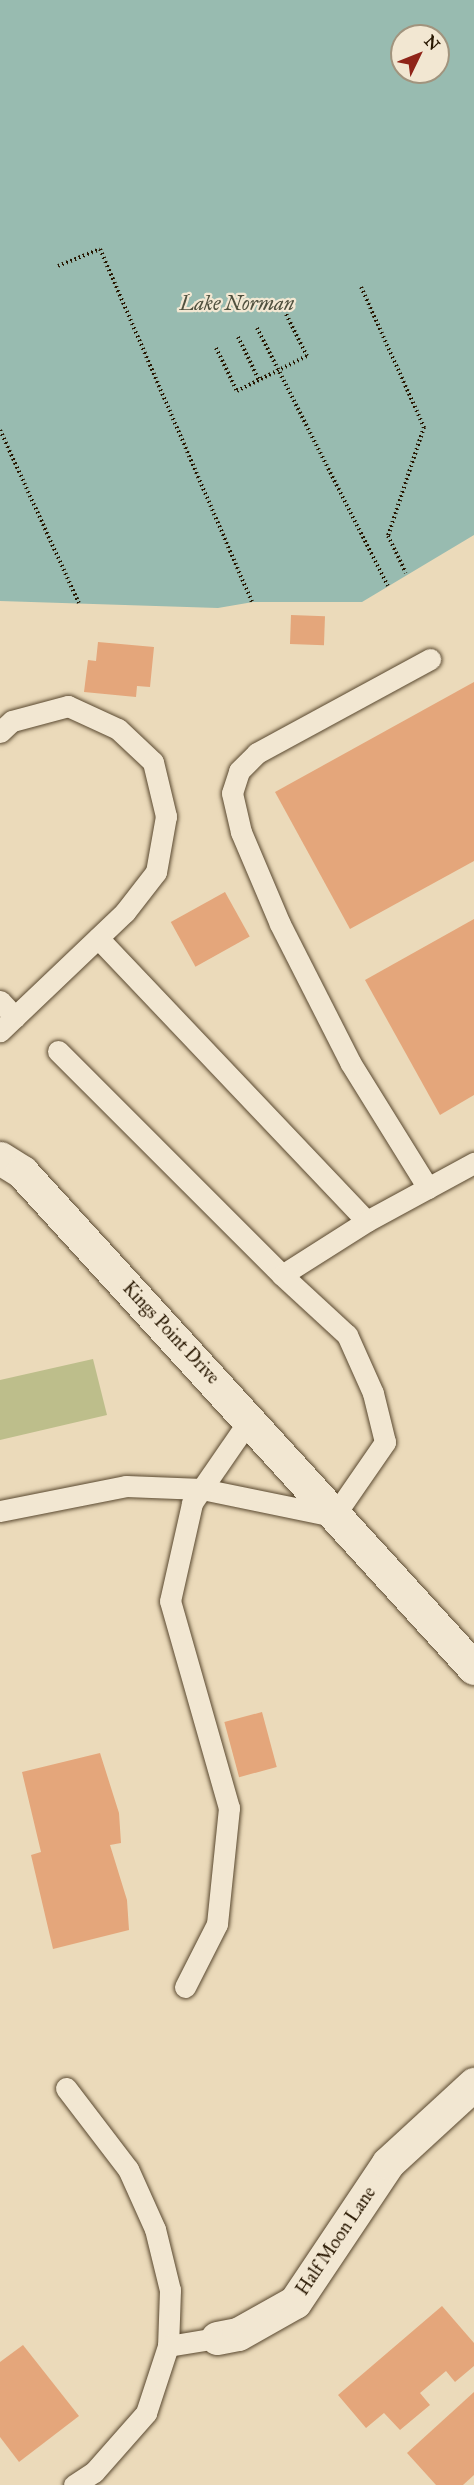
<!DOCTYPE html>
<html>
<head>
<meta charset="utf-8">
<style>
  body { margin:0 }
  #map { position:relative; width:474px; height:2485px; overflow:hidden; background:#ebdaba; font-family:"IM FELL Great Primer",serif }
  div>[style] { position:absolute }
  .green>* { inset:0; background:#bdbe8b }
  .water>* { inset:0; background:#98bbb0 }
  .building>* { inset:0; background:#e4a67b; transform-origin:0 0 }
  .path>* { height:4px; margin-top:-2px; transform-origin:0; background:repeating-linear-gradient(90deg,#281701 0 1.5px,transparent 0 4.5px) }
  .roads { filter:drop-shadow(0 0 2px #59482f) drop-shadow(0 0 2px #59482f) }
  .service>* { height:21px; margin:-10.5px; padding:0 10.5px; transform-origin:10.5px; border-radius:10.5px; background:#f2e7d2 }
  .minor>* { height:33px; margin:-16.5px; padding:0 16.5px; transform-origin:16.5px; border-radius:16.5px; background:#f2e7d2 }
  span { translate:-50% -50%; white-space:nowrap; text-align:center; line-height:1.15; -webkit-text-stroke:4.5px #f2e7d2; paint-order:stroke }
  .street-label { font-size:18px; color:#281701 }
  .water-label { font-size:20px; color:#4f503e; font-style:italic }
  .north { position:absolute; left:390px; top:24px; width:60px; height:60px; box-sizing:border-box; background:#f2e7d2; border:2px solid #a1947e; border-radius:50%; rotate:47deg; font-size:16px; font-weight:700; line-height:24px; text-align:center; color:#281701 }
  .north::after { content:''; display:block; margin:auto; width:21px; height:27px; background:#8f2418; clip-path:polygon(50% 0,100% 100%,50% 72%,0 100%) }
</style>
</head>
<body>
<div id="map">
  <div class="green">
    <div style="clip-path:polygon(93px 1359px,107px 1415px,0 1440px,0 1380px)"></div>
  </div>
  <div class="water">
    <div style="clip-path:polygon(evenodd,0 0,474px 0,474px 535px,362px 602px,253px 602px,218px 608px,0 601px,0 0,402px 36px,438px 36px,438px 72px,402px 72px,402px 36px)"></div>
  </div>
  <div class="building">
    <div style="left:291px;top:615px;width:34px;height:29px;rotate:2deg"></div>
    <div style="clip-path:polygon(98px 642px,154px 647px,150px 687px,137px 686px,136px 697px,84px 692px,88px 660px,96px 661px)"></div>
    <div style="clip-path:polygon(474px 682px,474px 861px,350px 929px,275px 792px)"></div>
    <div style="left:225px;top:892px;width:51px;height:62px;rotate:61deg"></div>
    <div style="clip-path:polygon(474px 919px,474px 1095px,440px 1115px,365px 980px)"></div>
    <div style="left:262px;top:1712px;width:57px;height:39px;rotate:75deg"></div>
    <div style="clip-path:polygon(100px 1753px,119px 1813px,121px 1843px,110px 1845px,127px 1900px,129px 1930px,53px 1949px,31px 1855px,41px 1852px,22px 1772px)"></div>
    <div style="clip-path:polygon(442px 2306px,474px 2343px,474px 2366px,455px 2382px,446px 2371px,420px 2393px,430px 2405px,400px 2430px,384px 2413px,366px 2428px,338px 2395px)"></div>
    <div style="clip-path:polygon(23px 2345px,79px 2416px,19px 2462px,0 2437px,0 2362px)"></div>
    <div style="clip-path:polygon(474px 2392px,474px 2475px,463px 2485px,436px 2485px,407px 2453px)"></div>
  </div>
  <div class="path">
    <div style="left:58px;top:266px;width:45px;rotate:-22deg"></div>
    <div style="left:100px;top:249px;width:384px;rotate:66.7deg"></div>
    <div style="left:361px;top:287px;width:154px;rotate:65.8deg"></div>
    <div style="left:424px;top:427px;width:115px;rotate:108.3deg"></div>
    <div style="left:388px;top:536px;width:41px;rotate:64.1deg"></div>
    <div style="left:257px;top:328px;width:289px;rotate:63.1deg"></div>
    <div style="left:238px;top:337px;width:48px;rotate:64deg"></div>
    <div style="left:216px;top:348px;width:48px;rotate:64deg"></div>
    <div style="left:237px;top:391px;width:78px;rotate:-26.6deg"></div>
    <div style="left:307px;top:356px;width:47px;rotate:-116.6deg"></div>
    <div style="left:0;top:430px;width:190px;rotate:65.5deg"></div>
  </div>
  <div class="roads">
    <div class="service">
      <div style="left:0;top:732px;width:16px;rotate:-43deg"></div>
      <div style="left:12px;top:721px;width:58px;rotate:-15deg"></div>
      <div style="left:68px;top:706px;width:55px;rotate:24.7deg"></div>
      <div style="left:118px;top:729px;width:48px;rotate:43.3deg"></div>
      <div style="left:153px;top:762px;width:56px;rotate:76.5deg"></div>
      <div style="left:166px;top:816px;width:57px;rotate:100.1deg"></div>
      <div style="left:156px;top:872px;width:51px;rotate:127.8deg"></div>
      <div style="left:125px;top:912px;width:173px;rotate:136.4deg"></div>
      <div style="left:98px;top:938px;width:390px;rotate:46.5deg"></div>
      <div style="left:367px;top:1221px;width:122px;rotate:-28.5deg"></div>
      <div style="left:0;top:1001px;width:22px;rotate:47deg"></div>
      <div style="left:58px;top:1051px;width:317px;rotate:45deg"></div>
      <div style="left:282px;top:1275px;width:101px;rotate:-32.4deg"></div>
      <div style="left:428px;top:1188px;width:148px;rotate:-121.8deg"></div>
      <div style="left:350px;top:1062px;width:155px;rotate:-116.9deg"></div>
      <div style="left:280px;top:924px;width:100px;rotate:-113deg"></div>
      <div style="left:241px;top:832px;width:40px;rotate:-103deg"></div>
      <div style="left:232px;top:793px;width:23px;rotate:-72deg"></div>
      <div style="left:239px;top:771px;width:25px;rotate:-45deg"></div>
      <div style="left:257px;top:753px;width:197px;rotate:-28.5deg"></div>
      <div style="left:0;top:1511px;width:128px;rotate:-11.2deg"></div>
      <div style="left:126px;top:1486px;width:76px;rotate:2.3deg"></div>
      <div style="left:202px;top:1489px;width:135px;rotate:11.6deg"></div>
      <div style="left:334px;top:1516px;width:90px;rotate:-55.4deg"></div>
      <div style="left:385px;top:1442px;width:50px;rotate:-103.8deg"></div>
      <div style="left:373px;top:1393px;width:64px;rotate:-114.1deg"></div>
      <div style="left:347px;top:1335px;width:88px;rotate:-137.3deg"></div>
      <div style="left:185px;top:1987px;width:71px;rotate:-63.1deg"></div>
      <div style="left:217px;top:1924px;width:117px;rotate:-84.1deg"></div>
      <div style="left:229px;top:1808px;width:215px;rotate:-105.9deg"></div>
      <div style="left:170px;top:1601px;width:100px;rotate:-77.3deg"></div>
      <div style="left:192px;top:1503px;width:102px;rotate:-55.4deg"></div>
      <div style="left:66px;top:2088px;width:102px;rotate:52.6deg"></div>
      <div style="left:128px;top:2169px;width:66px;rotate:65.8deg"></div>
      <div style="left:155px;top:2229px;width:63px;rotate:76.2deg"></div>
      <div style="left:170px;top:2290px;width:56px;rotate:92deg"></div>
      <div style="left:74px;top:2485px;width:24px;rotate:-33deg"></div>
      <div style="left:94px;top:2472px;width:79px;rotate:-48.6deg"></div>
      <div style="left:146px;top:2413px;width:71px;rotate:-71.8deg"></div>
      <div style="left:168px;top:2346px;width:50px;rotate:-9.3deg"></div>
    </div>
    <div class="minor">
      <div style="left:0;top:1158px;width:26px;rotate:32deg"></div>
      <div style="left:22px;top:1172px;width:671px;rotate:47.66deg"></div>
      <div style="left:217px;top:2338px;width:21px;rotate:-11deg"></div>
      <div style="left:238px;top:2334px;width:65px;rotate:-29.3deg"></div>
      <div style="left:295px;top:2302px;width:167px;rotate:-56.2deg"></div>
      <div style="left:388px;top:2163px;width:117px;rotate:-42.6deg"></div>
    </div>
  </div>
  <div class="street-label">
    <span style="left:171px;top:1333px;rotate:47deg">Kings Point Drive</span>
    <span style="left:336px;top:2241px;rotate:-56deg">Half Moon Lane</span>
  </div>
  <div class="water-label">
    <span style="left:237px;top:303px">Lake Norman</span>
  </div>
  <div class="north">N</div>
</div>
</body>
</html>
